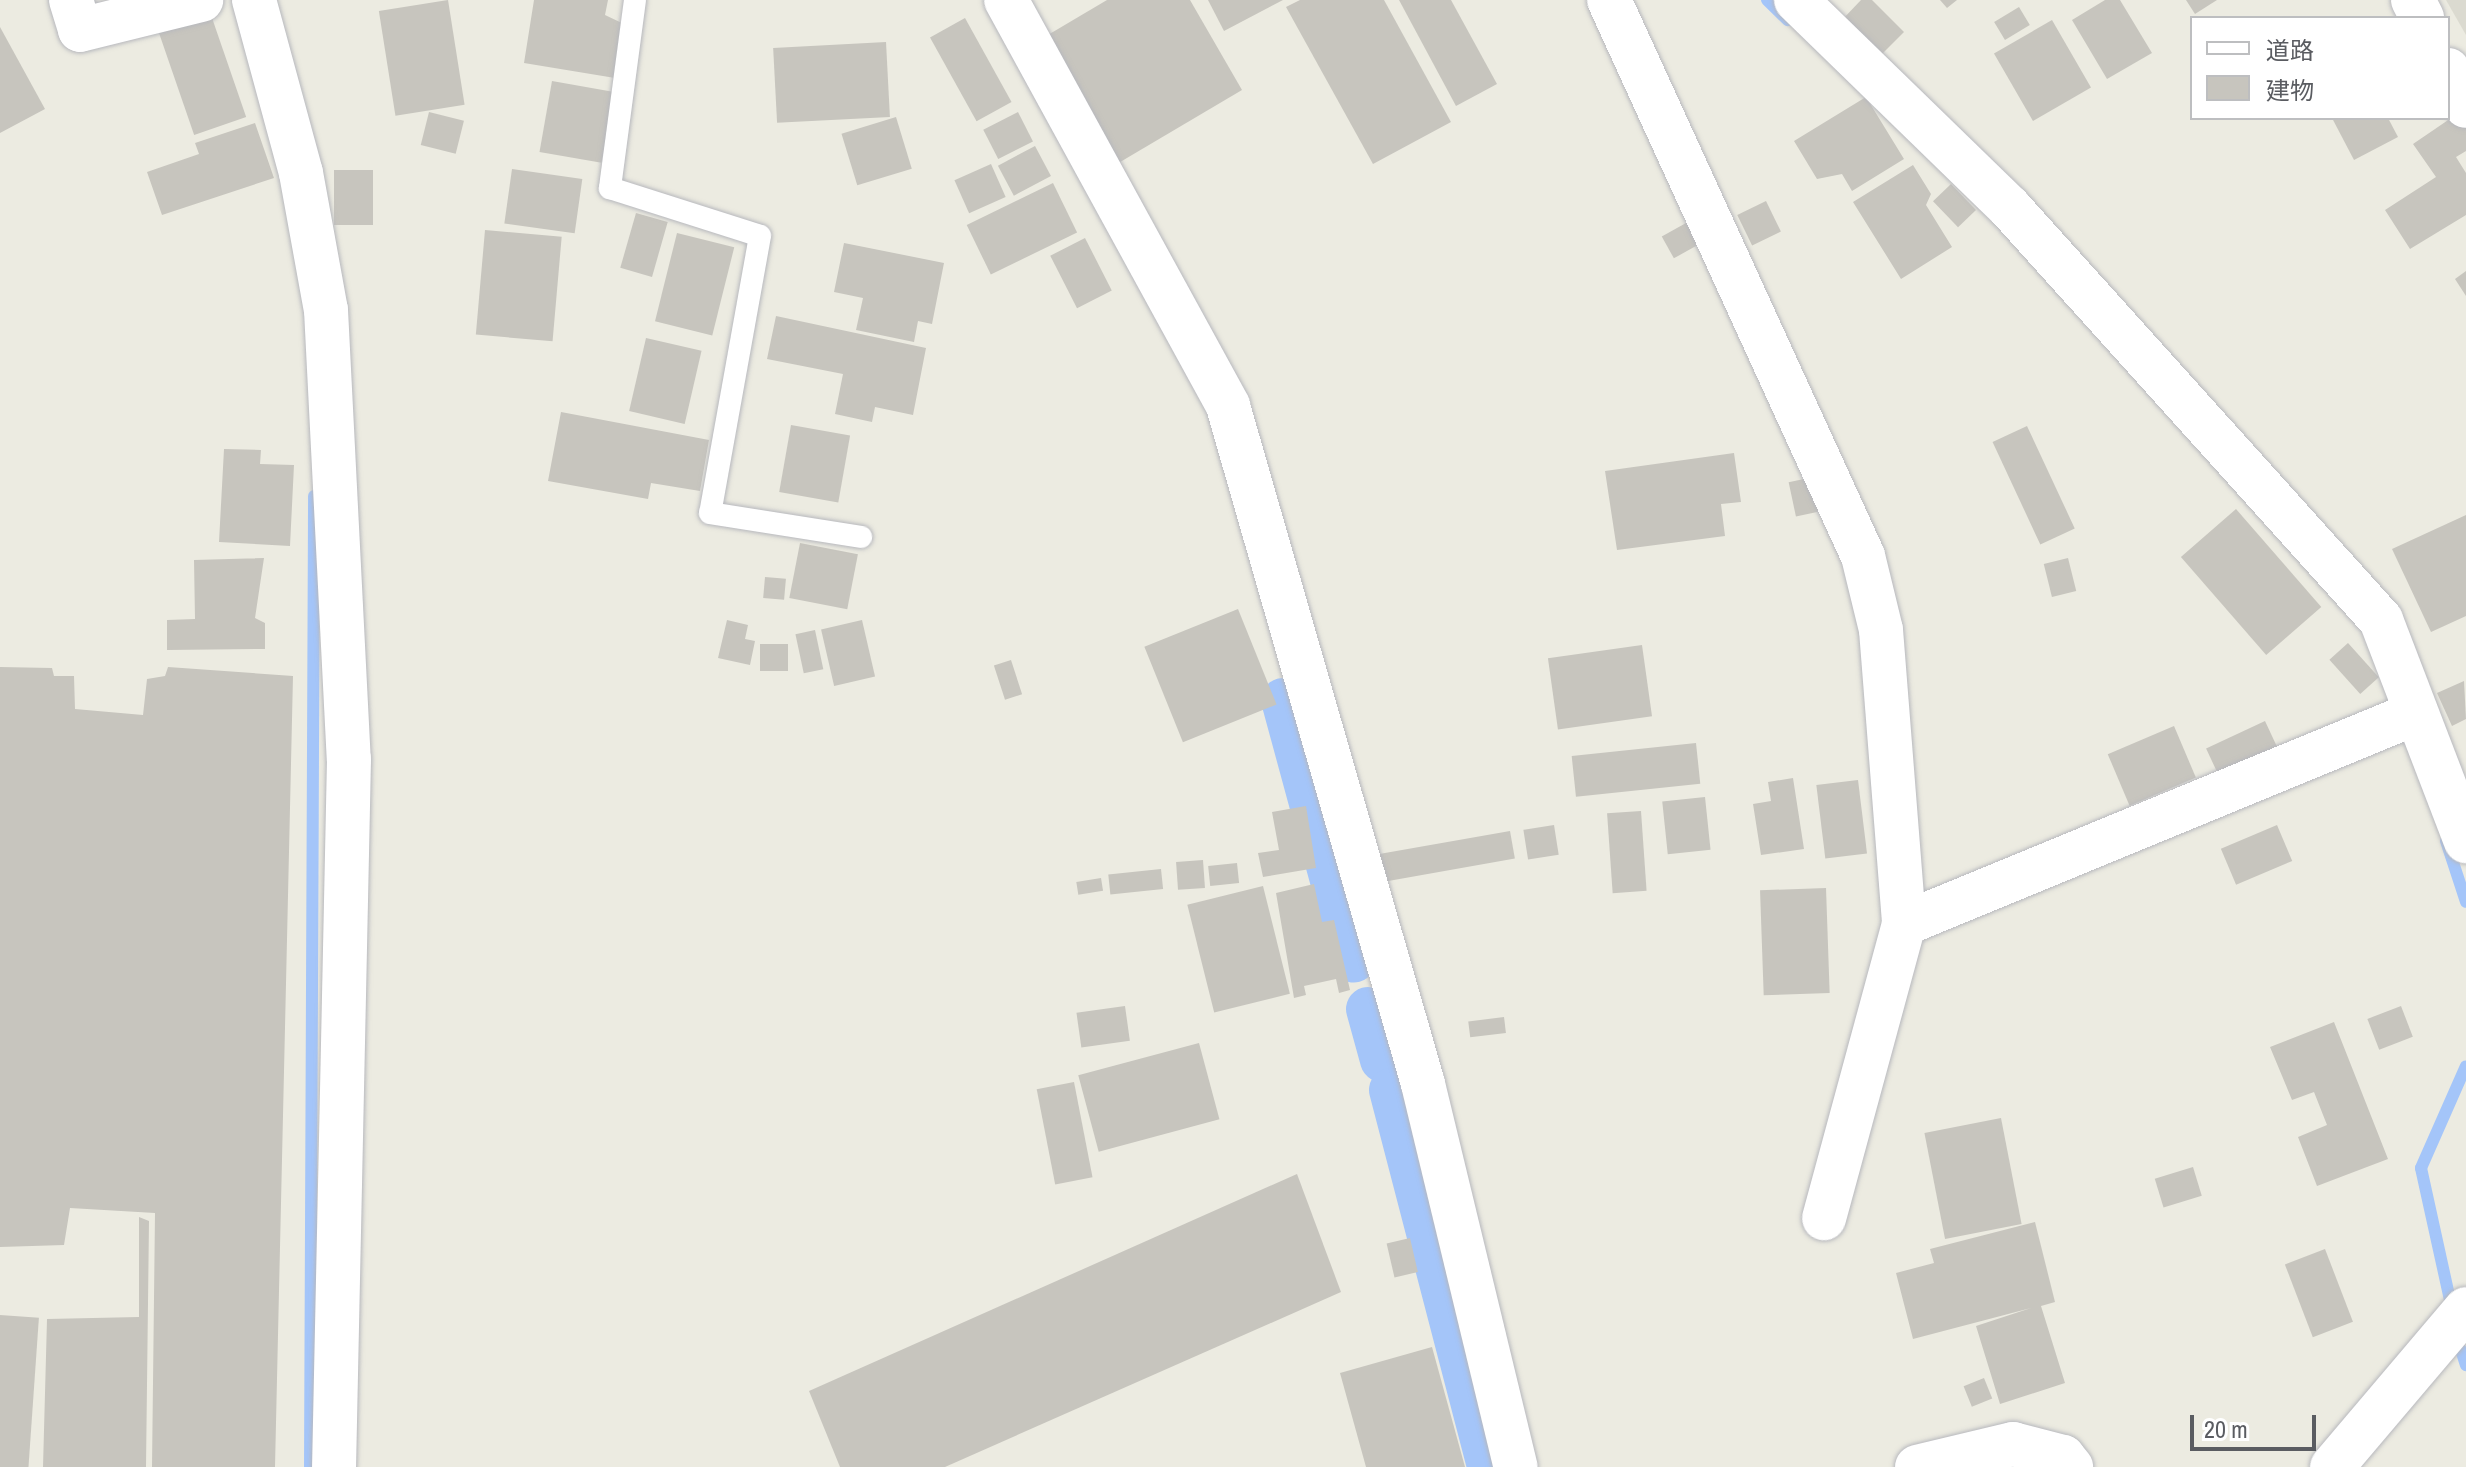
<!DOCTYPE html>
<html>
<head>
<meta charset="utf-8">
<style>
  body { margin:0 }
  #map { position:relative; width:2466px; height:1467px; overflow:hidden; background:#ecebe1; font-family:"Archivo Narrow","Noto Sans JP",sans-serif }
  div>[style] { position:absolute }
  .education>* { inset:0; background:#dbdad0 }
  .stream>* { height:12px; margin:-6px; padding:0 6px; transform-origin:6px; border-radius:6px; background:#a4c5f9 }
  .canal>* { height:44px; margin:-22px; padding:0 22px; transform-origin:22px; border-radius:22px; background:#a4c5f9 }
  .building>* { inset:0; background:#c7c5be; transform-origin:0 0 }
  .roads { filter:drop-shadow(0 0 2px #b7b8bd) drop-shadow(0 0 2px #b7b8bd) }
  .lane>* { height:22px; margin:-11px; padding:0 11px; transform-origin:11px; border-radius:11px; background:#fff }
  .street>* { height:44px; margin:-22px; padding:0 22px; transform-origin:22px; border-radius:22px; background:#fff }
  span { translate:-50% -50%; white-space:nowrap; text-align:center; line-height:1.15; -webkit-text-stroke:8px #fff; paint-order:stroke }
  .legend { position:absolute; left:2190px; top:16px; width:260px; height:104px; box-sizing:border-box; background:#fff; border:2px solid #bdbec0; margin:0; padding:10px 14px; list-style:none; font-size:24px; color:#5a5c61 }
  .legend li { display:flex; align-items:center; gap:16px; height:40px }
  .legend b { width:40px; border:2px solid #bdbec0 }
  .scale { position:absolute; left:2190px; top:1415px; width:126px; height:36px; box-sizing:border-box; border:4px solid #5a5c61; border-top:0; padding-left:10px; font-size:24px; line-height:28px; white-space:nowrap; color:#5a5c61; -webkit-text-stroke:6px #fff; paint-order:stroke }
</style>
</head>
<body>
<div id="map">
  <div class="education">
    <div style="clip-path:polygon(2446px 0,2466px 0,2466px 35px)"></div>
  </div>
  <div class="stream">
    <div style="left:1767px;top:0;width:29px;rotate:44deg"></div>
    <div style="left:2446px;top:841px;width:64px;rotate:71.8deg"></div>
    <div style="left:2450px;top:1300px;width:135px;rotate:-102.4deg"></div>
    <div style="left:2421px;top:1168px;width:111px;rotate:-66.2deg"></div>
    <div style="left:2461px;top:1350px;width:16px;rotate:72deg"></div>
    <div style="left:310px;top:1467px;width:971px;rotate:-89.76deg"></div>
  </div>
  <div class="canal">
    <div style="left:1283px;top:700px;width:270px;rotate:74.8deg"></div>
    <div style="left:1368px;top:1009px;width:53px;rotate:74.6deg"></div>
    <div style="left:1391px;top:1090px;width:390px;rotate:75.4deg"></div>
  </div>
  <div class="building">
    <div style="left:448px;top:0;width:106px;height:70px;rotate:81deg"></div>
    <div style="clip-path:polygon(534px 0,608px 0,605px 15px,624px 24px,615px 78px,524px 63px)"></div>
    <div style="clip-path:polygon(1107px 0,1190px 0,1242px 90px,1110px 168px,1036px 42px)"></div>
    <div style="clip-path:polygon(1208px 0,1283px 0,1224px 31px)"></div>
    <div style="clip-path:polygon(1300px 0,1384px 0,1451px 122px,1373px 164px,1286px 7px)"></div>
    <div style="clip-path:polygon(1399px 0,1451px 0,1497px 84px,1456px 106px)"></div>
    <div style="clip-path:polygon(1861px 0,1872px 0,1904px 32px,1878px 58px,1841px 21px)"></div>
    <div style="clip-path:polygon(1940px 0,1957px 0,1947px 8px)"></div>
    <div style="clip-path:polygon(2105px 0,2120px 0,2152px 53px,2107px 79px,2072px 20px)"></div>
    <div style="clip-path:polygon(2186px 0,2217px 0,2195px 14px)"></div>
    <div style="left:2019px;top:7px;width:21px;height:29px;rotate:59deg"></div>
    <div style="left:211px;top:15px;width:108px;height:55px;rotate:71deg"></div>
    <div style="left:965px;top:18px;width:96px;height:40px;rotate:61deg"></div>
    <div style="left:2052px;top:20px;width:78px;height:67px;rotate:60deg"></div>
    <div style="clip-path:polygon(0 27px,45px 109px,0 133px)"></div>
    <div style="left:886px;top:42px;width:75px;height:113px;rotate:87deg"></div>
    <div style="left:552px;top:81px;width:63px;height:72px;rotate:10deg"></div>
    <div style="clip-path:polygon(1866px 97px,1904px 159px,1852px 191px,1842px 174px,1817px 179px,1794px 141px)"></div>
    <div style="left:429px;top:112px;width:36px;height:34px;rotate:14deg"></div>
    <div style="left:1018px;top:112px;width:33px;height:39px;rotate:63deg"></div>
    <div style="clip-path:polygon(2457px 114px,2466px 127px,2466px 151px,2456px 157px,2466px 173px,2466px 215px,2410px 249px,2385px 210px,2436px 177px,2413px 144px)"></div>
    <div style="left:896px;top:117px;width:54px;height:57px;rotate:73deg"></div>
    <div style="clip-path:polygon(2332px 118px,2388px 118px,2398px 137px,2354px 160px)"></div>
    <div style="clip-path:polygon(255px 123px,274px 178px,162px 215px,147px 172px,199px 154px,195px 143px)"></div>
    <div style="left:1035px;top:146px;width:34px;height:42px;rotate:62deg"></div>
    <div style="left:991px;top:164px;width:36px;height:40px;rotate:66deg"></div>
    <div style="clip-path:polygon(1913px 165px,1931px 194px,1926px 205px,1952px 247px,1901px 279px,1853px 202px)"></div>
    <div style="left:512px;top:169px;width:71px;height:55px;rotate:8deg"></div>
    <div style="left:334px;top:170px;width:39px;height:55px"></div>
    <div style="left:1053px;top:183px;width:55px;height:96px;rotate:64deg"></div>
    <div style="left:1951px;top:184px;width:36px;height:25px;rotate:46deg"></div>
    <div style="left:1766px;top:201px;width:34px;height:32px;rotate:64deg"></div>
    <div style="left:636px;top:213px;width:33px;height:57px;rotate:16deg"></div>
    <div style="left:1695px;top:218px;width:25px;height:38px;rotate:61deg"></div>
    <div style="left:485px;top:230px;width:77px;height:105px;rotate:5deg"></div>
    <div style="left:677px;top:233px;width:59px;height:91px;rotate:14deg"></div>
    <div style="left:1085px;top:238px;width:59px;height:39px;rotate:63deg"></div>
    <div style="clip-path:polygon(844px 243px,944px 263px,932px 324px,918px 321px,914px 342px,856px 330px,863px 298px,834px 292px)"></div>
    <div style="clip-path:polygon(2466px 271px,2466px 296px,2455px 279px)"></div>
    <div style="clip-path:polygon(776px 316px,926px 348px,913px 415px,875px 407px,872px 422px,835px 414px,843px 374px,767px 359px)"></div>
    <div style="left:646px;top:338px;width:57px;height:75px;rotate:13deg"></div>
    <div style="clip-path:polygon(561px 412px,709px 440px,700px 491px,651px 483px,648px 499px,548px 481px)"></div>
    <div style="left:791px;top:425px;width:60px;height:68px;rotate:10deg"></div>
    <div style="left:2027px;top:426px;width:113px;height:38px;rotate:65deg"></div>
    <div style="clip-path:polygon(224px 449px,261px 450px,260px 464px,294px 465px,290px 546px,219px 542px)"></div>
    <div style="clip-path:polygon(1734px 453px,1741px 502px,1721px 504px,1725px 536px,1617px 550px,1605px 471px)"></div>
    <div style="left:1818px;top:476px;width:35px;height:30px;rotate:78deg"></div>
    <div style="left:2236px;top:509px;width:130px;height:73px;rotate:49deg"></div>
    <div style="clip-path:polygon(2466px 515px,2466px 616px,2431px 632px,2392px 549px)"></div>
    <div style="left:800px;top:543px;width:59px;height:56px;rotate:11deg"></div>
    <div style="clip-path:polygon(264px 558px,255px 618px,265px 623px,265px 649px,167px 650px,167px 620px,195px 619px,194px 560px)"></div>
    <div style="left:2068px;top:558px;width:34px;height:25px;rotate:76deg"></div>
    <div style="left:765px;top:577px;width:21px;height:21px;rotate:5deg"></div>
    <div style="left:1238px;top:609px;width:103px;height:101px;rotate:68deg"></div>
    <div style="clip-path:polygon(727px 620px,748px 625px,745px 639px,755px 641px,750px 665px,718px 658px)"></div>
    <div style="left:862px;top:620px;width:58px;height:42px;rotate:77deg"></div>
    <div style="left:815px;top:630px;width:40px;height:20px;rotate:78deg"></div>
    <div style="left:2348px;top:643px;width:46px;height:25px;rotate:48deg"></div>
    <div style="left:760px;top:644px;width:28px;height:27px"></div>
    <div style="left:1642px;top:645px;width:72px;height:95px;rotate:82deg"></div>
    <div style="left:1011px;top:660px;width:36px;height:18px;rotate:72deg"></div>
    <div style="clip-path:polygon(0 667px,52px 668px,54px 676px,74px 676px,75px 709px,143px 715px,147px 679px,165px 676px,168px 667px,293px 676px,275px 1467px,152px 1467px,155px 1213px,70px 1208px,64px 1245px,0 1247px)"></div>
    <div style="clip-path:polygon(2464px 681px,2466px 719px,2452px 726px,2437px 693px)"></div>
    <div style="left:2265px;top:721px;width:40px;height:65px;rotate:65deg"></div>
    <div style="left:2174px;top:726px;width:56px;height:72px;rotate:67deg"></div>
    <div style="left:1696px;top:743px;width:41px;height:125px;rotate:84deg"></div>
    <div style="clip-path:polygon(1793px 778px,1804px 849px,1761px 855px,1753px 804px,1771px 801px,1768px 782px)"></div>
    <div style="left:1858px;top:780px;width:74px;height:42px;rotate:83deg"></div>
    <div style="left:1705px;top:797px;width:53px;height:43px;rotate:84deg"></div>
    <div style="clip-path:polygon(1306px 806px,1316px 868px,1263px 877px,1258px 853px,1279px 850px,1272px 812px)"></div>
    <div style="left:1641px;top:811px;width:80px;height:34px;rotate:86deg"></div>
    <div style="left:1554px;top:825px;width:30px;height:31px;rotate:81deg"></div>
    <div style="left:2277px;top:825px;width:39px;height:61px;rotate:67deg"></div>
    <div style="left:1510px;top:831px;width:28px;height:140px;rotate:80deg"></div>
    <div style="left:1203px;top:860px;width:28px;height:27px;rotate:86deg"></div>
    <div style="left:1237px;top:863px;width:20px;height:29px;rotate:84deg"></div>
    <div style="left:1161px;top:869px;width:20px;height:53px;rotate:84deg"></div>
    <div style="left:1101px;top:878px;width:13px;height:25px;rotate:81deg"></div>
    <div style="clip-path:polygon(1314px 884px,1322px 922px,1334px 920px,1350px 990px,1339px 993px,1336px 979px,1304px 986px,1306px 995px,1294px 998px,1276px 893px)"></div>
    <div style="left:1263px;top:886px;width:111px;height:78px;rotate:76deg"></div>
    <div style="left:1826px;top:888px;width:105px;height:66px;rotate:88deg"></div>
    <div style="left:1125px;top:1006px;width:35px;height:49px;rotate:82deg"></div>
    <div style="left:2401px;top:1006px;width:33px;height:36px;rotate:69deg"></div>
    <div style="left:1504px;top:1017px;width:16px;height:36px;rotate:83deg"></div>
    <div style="clip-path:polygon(2334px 1022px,2388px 1159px,2317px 1186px,2298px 1137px,2327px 1125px,2314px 1092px,2292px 1100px,2270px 1047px)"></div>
    <div style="left:1199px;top:1043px;width:79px;height:125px;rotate:75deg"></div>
    <div style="left:1074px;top:1082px;width:97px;height:38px;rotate:79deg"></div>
    <div style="left:2001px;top:1118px;width:108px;height:78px;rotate:79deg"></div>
    <div style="left:2193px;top:1167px;width:30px;height:40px;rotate:73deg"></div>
    <div style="clip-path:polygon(1297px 1174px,1341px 1292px,945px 1467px,840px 1467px,809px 1391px)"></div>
    <div style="clip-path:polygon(139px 1217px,149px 1221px,146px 1467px,43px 1467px,47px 1319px,139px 1317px)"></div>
    <div style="clip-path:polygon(2035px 1222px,2055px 1302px,2041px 1306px,2065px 1383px,2000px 1404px,1976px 1326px,2031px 1308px,1913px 1339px,1896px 1273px,1934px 1263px,1930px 1249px)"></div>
    <div style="left:1410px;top:1238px;width:35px;height:24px;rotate:77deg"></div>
    <div style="left:2325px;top:1249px;width:78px;height:43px;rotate:69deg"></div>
    <div style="left:0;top:1315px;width:39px;height:152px;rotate:4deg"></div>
    <div style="clip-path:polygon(1432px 1347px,1465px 1467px,1366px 1467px,1340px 1373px)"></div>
    <div style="left:1984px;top:1378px;width:22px;height:22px;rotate:68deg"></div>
  </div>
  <div class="roads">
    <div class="lane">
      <div style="left:635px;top:0;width:190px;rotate:97.6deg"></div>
      <div style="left:610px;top:188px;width:157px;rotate:17.7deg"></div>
      <div style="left:760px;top:236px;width:281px;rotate:100.2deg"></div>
      <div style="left:710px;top:513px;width:153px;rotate:9deg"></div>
    </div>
    <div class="street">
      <div style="left:71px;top:0;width:31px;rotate:73deg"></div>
      <div style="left:80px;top:30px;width:125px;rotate:-13.9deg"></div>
      <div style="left:254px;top:0;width:179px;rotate:74.8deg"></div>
      <div style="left:301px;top:173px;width:139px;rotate:79.7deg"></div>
      <div style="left:326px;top:310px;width:450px;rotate:87.1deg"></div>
      <div style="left:349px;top:759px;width:708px;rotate:91.21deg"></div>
      <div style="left:1006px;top:0;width:463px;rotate:61.3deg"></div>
      <div style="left:1228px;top:406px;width:705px;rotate:73.95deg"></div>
      <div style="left:1423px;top:1084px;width:394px;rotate:76.4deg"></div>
      <div style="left:1609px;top:0;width:611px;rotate:65.45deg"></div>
      <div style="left:1863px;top:556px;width:76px;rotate:76.3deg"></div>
      <div style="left:1881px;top:630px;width:295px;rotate:85.5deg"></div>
      <div style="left:1904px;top:924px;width:305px;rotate:105.2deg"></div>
      <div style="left:1796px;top:0;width:297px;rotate:44.2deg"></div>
      <div style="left:2009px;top:207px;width:556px;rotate:47.99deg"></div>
      <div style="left:2381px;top:620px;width:237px;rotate:69deg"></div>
      <div style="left:2413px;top:0;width:20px;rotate:63deg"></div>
      <div style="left:2448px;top:70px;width:40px;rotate:63.4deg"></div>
      <div style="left:1904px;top:924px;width:554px;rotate:-22.4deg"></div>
      <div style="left:1917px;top:1467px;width:99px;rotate:-13.5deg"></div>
      <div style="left:2013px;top:1444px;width:52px;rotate:14.6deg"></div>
      <div style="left:2063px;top:1457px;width:13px;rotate:51deg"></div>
      <div style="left:2332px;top:1467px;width:207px;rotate:-49.7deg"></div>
    </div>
  </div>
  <ul class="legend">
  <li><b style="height:10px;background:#fff"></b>道路</li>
  <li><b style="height:22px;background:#c7c5be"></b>建物</li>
  </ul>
  <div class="scale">20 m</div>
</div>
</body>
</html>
